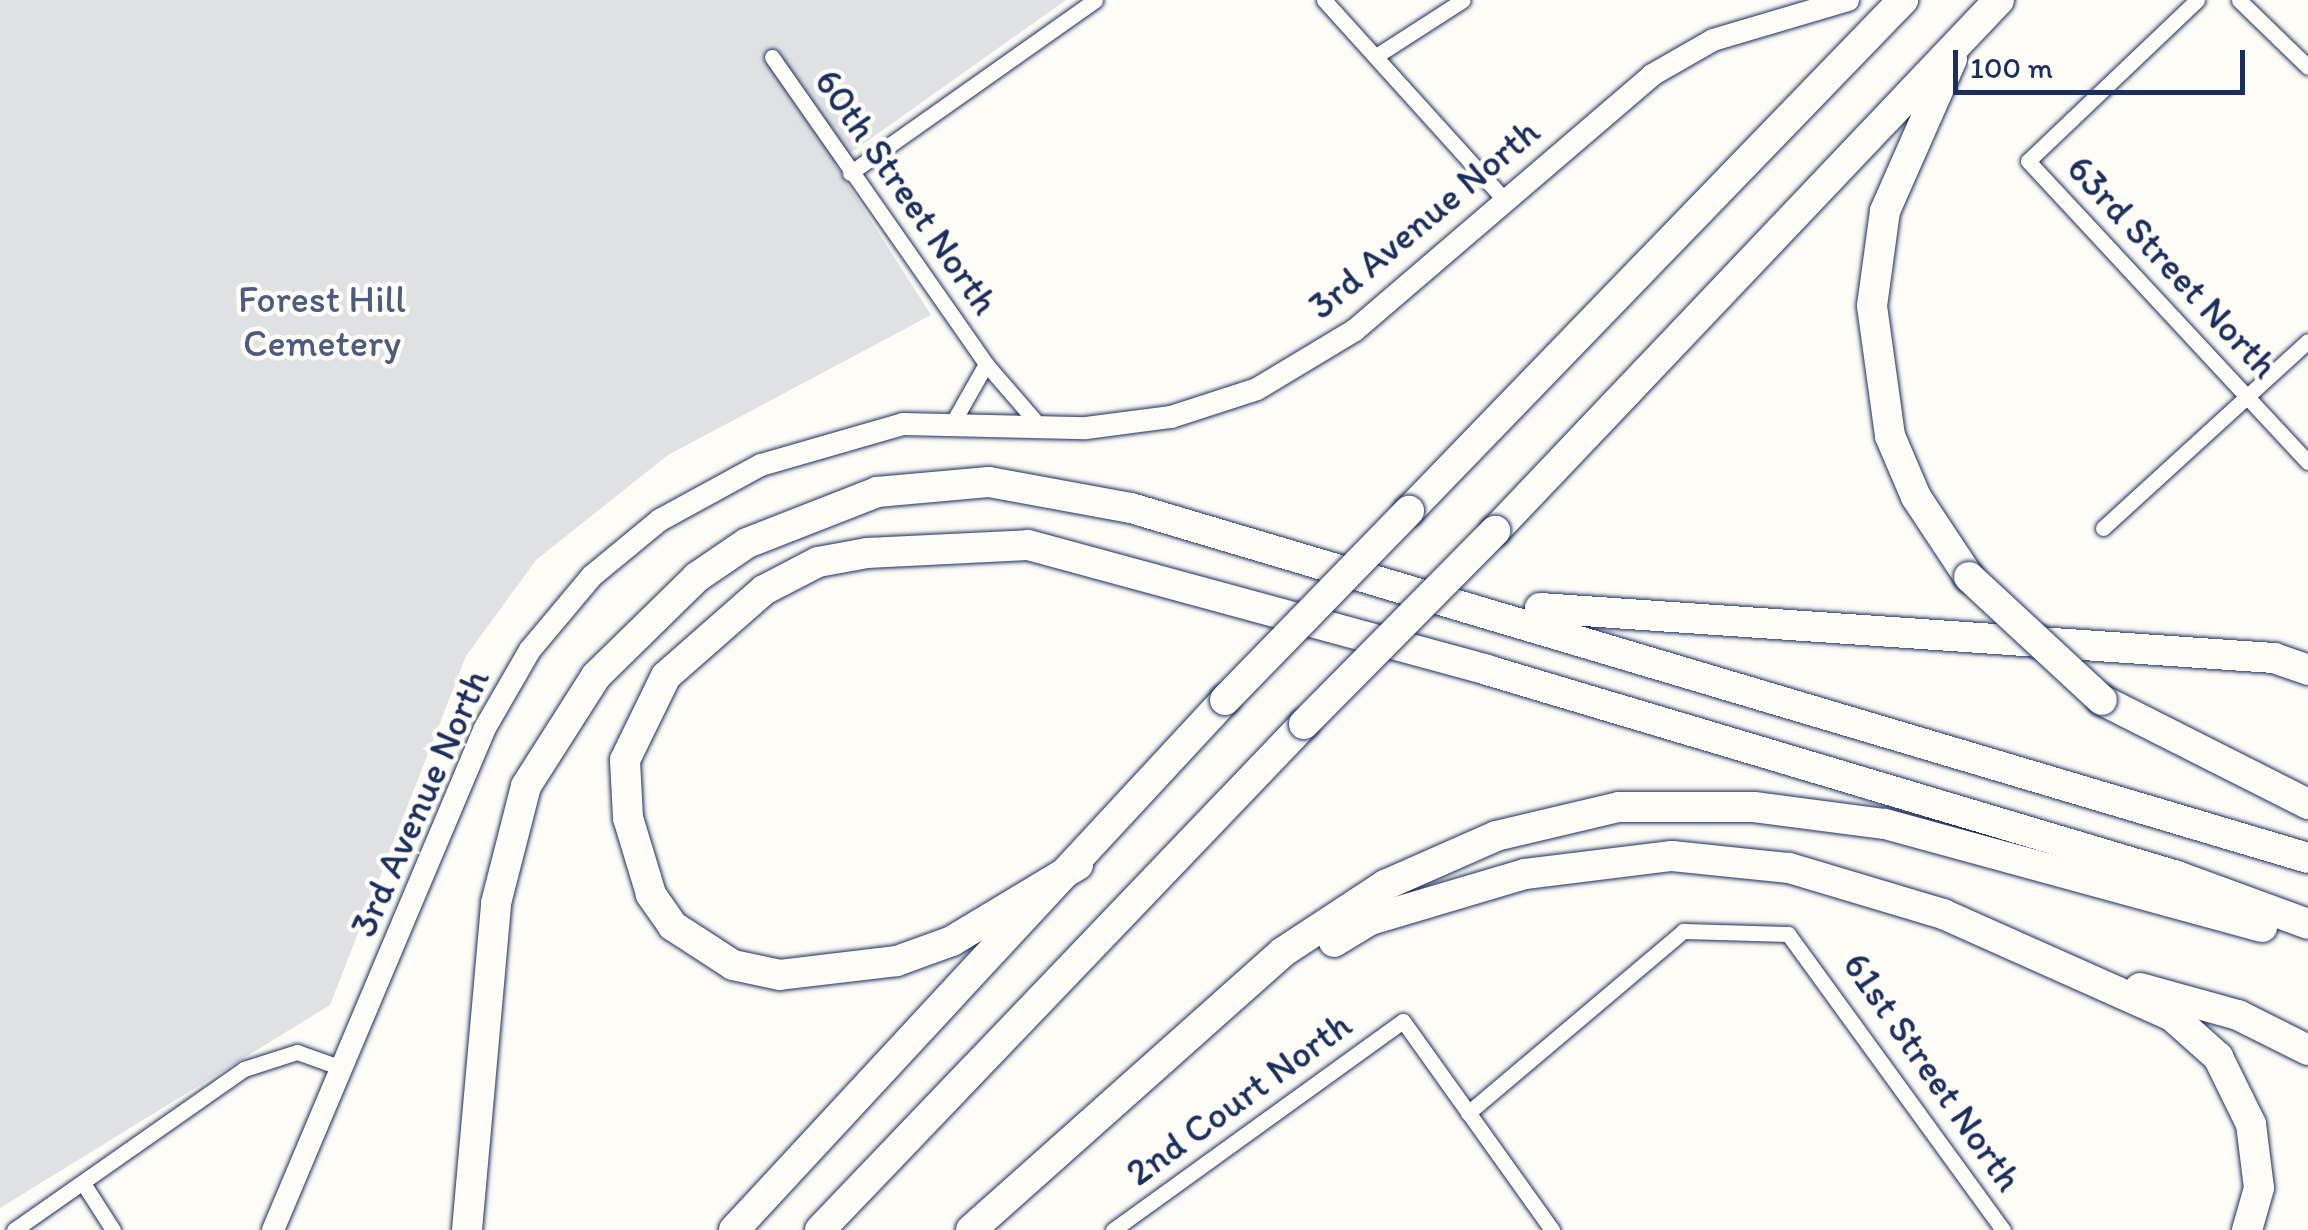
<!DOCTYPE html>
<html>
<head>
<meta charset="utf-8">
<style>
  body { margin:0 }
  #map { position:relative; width:2308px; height:1230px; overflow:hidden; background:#fdfcf7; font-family:Itim,sans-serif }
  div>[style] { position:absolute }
  .green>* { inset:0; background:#e0e1e3 }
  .roads { filter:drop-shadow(0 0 2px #1b2f5e) drop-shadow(0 0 2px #1b2f5e) }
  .street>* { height:15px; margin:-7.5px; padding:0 7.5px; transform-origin:7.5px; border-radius:7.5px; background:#fdfcf7 }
  .secondary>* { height:22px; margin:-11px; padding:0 11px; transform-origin:11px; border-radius:11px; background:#fdfcf7 }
  .highway>* { height:30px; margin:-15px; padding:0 15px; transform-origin:15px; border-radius:15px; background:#fdfcf7 }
  .bridges { filter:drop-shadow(0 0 2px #1b2f5e) drop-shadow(0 0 2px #1b2f5e) }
  .highway-bridge>* { height:30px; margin:-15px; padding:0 15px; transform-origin:15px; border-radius:15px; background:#fdfcf7 }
  span { translate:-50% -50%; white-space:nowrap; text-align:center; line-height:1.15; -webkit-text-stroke:9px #fdfcf7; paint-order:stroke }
  .street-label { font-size:38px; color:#1b2f5e }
  .park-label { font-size:38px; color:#4c5c7f }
  .scale { position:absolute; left:1953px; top:50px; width:292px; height:45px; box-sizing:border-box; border:5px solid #1b2f5e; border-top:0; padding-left:12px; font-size:30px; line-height:35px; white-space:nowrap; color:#1b2f5e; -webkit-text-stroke:8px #fdfcf7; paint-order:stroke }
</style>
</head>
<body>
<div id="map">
  <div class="green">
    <div style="clip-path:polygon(0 0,1066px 0,835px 164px,931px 315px,668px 455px,536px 560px,466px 656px,330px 1005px,0 1208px)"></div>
  </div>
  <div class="roads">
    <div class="street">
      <div style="left:1324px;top:0;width:268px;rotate:47.9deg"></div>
      <div style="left:2197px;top:0;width:233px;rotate:136.4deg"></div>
      <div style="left:2028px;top:161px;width:411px;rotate:47.1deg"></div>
      <div style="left:2239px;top:0;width:96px;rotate:44.2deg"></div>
      <div style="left:1376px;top:56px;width:103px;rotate:-32.8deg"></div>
      <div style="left:772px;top:57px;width:374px;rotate:55.1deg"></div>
      <div style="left:986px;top:364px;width:67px;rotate:119.6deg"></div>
      <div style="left:850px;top:173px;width:300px;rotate:-35.2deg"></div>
      <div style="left:986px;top:364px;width:79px;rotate:49.1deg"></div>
      <div style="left:2103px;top:528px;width:277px;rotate:-42.4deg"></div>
      <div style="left:1468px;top:1113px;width:282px;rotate:-40.2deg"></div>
      <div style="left:1683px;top:931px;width:105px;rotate:1.6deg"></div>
      <div style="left:1788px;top:934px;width:366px;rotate:54deg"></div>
      <div style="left:83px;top:1183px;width:56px;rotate:57.4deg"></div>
      <div style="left:14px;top:1230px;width:281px;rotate:-35deg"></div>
      <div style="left:244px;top:1069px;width:56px;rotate:-17.8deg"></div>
      <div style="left:297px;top:1052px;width:48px;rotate:19.6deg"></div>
      <div style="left:1113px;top:1230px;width:357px;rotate:-35.8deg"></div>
      <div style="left:1403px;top:1021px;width:257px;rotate:54.5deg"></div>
    </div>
    <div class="secondary">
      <div style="left:273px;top:1230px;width:545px;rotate:-67.11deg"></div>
      <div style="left:485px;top:728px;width:90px;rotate:-60deg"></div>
      <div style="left:530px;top:650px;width:97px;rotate:-50deg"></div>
      <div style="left:592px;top:576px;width:88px;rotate:-39.5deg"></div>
      <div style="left:660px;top:520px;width:115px;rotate:-28.6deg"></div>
      <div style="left:761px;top:465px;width:148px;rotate:-16.1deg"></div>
      <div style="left:903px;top:424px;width:183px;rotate:1.3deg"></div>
      <div style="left:1086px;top:428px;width:86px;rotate:-7.4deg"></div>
      <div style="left:1171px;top:417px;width:90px;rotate:-18deg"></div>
      <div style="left:1257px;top:389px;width:114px;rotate:-31deg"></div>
      <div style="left:1355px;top:330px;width:391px;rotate:-40.6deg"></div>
      <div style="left:1652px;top:75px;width:70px;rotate:-29.8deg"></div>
      <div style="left:1713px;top:40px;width:141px;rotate:-16.5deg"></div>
    </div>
    <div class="highway">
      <div style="left:1952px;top:59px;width:166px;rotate:113.8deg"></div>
      <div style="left:1885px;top:211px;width:96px;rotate:97.8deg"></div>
      <div style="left:1872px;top:306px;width:131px;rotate:82.1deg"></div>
      <div style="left:1890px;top:436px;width:66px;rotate:66.9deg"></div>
      <div style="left:1916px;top:497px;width:96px;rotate:56.5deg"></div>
      <div style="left:1409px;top:511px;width:711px;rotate:-45.97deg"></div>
      <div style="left:1495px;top:531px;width:732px;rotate:-46.49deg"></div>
      <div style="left:1540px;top:608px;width:736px;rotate:3.9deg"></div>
      <div style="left:2274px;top:658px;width:36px;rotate:19deg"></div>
      <div style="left:2102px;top:700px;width:231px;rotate:26.8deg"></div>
      <div style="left:1078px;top:865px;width:147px;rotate:148.9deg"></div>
      <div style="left:952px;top:941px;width:59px;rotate:160deg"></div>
      <div style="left:897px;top:961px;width:118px;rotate:173.2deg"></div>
      <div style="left:780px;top:975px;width:48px;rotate:-168deg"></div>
      <div style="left:733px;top:965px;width:72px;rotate:-147deg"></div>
      <div style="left:673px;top:926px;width:39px;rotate:-125deg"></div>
      <div style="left:651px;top:894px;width:79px;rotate:-106.8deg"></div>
      <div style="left:628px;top:818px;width:58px;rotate:-93deg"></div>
      <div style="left:625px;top:760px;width:93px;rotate:-64deg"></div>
      <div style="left:666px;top:676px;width:130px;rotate:-41.3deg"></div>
      <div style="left:764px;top:590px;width:61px;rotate:-27.4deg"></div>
      <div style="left:818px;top:562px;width:50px;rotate:-10.4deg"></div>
      <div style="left:867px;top:553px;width:161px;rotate:-2.8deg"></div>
      <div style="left:1028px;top:545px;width:476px;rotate:15.2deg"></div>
      <div style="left:1487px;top:670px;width:720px;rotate:16.62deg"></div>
      <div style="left:2177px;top:876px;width:140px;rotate:20.1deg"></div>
      <div style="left:1334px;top:942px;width:42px;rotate:-31.4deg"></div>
      <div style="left:1370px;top:920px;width:162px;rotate:-16.5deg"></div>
      <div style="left:1525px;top:874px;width:148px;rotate:-7deg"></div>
      <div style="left:1672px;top:856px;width:118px;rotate:5.9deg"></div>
      <div style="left:1789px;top:868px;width:161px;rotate:16.6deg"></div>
      <div style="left:1943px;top:914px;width:251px;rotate:24deg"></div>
      <div style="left:2172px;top:1016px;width:62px;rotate:41.7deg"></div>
      <div style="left:2218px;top:1057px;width:75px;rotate:63.8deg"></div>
      <div style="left:2251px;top:1124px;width:64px;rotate:82.9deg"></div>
      <div style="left:2259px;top:1188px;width:44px;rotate:105.9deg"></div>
      <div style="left:2140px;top:988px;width:102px;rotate:15.4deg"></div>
      <div style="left:2238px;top:1015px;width:78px;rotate:26.6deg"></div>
      <div style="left:467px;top:1230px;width:328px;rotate:-84.9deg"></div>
      <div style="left:496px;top:903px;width:121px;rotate:-75.6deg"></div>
      <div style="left:526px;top:786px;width:130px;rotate:-57.5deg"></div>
      <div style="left:596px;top:676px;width:141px;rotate:-44.4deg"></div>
      <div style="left:697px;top:577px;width:60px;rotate:-34.2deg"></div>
      <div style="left:747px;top:543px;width:140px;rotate:-21.4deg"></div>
      <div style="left:877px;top:492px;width:112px;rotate:-5.1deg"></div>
      <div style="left:989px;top:482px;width:144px;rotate:10.4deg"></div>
      <div style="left:1131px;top:508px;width:1228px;rotate:16.56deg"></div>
      <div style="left:734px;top:1230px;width:722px;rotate:-47.19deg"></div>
      <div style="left:820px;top:1230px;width:700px;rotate:-46.27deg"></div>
      <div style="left:971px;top:1230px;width:418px;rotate:-41.7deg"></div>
      <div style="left:1283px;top:952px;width:122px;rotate:-33.3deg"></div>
      <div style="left:1385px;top:885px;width:121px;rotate:-23.8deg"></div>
      <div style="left:1496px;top:836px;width:126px;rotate:-13.3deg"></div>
      <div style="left:1619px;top:807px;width:135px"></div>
      <div style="left:1754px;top:807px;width:132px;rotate:7.4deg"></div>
      <div style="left:1885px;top:824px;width:391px;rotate:15.3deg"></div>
    </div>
  </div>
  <div class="bridges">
    <div class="highway-bridge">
      <div style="left:1969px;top:577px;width:181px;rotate:42.8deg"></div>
      <div style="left:1225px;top:700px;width:264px;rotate:-45.8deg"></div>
      <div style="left:1304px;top:724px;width:272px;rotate:-45.3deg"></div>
    </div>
  </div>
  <div class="street-label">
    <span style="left:906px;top:192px;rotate:55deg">60th Street North</span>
    <span style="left:1424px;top:219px;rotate:-40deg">3rd Avenue North</span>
    <span style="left:2172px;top:267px;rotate:47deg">63rd Street North</span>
    <span style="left:420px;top:803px;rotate:-66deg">3rd Avenue North</span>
    <span style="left:1932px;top:1072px;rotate:55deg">61st Street North</span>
    <span style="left:1239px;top:1099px;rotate:-36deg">2nd Court North</span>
  </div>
  <div class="park-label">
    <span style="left:322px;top:322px">Forest Hill<br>Cemetery</span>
  </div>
  <div class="scale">100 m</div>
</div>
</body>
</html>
